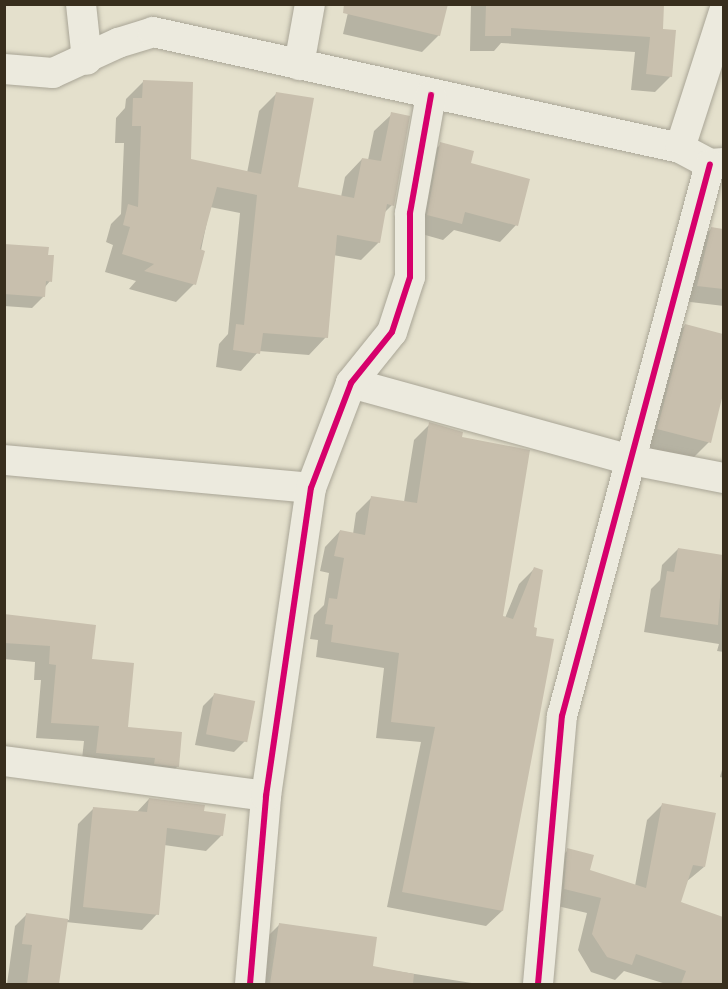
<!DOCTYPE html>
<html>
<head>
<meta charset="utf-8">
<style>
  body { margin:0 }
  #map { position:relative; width:728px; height:989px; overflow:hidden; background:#e4e0cc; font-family:Georgia,serif }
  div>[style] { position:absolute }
  .shadow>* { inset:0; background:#0003 }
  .building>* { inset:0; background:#c8bfad; transform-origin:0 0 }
  .roads { filter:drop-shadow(0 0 2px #a9a596) drop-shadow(0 0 2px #a9a596) }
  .street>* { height:30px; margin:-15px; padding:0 15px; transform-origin:15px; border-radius:15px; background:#eceade }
  .cycleway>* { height:6px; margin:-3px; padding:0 3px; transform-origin:3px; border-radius:3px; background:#d6006c }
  span { translate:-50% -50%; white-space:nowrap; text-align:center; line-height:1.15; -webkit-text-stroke:4.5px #f6f0d2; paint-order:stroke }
  .frame { position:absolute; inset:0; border:6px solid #382e1d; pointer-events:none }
</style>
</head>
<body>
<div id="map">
  <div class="shadow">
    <div style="clip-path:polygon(350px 4px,439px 35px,422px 52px,343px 34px)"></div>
    <div style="clip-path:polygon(471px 4px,662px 4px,661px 30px,671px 76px,655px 92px,631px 90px,635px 52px,501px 43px,494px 51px,470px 51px)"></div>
    <div style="clip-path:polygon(143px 82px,189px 160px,247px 173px,259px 111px,277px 93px,296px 188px,341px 197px,345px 177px,362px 159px,368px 160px,374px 131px,392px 114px,392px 205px,384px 213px,379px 242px,361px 260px,333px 255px,326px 337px,309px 355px,259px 351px,241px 371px,216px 367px,219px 344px,228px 334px,240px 213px,210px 207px,194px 284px,176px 302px,129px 289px,136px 281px,105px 272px,113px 245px,106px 242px,111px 224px,121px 214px,124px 143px,115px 143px,116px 118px,125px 108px,126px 99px)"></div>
    <div style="clip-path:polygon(441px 144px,469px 164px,516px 225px,500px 242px,454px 230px,443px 240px,411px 231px,424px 160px)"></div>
    <div style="clip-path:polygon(711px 229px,724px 230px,724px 306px,682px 301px,696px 245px)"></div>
    <div style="clip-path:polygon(4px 245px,47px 256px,50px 281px,45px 287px,44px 296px,32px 308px,4px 306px)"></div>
    <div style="clip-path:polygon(685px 325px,724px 335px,724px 389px,709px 442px,692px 459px,641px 446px,669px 342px)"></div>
    <div style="clip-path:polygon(430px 424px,460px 438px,501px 617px,505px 618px,519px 584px,534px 569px,534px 637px,502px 911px,486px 926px,387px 907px,421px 742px,376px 738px,384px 668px,316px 657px,318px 640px,310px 639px,314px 615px,324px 605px,329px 573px,320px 571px,325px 547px,340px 531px,353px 534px,356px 513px,372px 497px,404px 502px,414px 440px)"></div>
    <div style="clip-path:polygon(678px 549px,724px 556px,724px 652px,717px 651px,719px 644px,644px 632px,651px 589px,660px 580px,662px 565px)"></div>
    <div style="clip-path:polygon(4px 618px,91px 661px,126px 728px,178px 766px,162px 782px,81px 768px,84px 741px,36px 738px,41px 680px,34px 680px,35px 662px,4px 659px)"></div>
    <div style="clip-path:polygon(214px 695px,245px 741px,234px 752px,195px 745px,203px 706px)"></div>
    <div style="clip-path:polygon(724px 763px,724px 778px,720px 777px)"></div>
    <div style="clip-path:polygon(149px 799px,202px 813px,222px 835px,206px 851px,164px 845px,157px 914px,142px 930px,66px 922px,58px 984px,7px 984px,15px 926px,26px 915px,69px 920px,78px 824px,93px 809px,136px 813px)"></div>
    <div style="clip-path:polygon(662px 805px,704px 867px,686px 882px,679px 903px,724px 919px,724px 984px,666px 984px,624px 971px,615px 980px,591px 972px,578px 950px,587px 913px,549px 904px,553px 865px,568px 850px,588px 871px,635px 886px,647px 820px)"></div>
    <div style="clip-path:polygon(279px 925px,371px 967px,478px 984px,257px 984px,263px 941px)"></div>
  </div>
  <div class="building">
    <div style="clip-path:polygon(344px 4px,448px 4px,440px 36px,343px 13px)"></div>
    <div style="clip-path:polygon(486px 4px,664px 4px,663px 29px,676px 30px,672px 77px,646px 74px,650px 37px,511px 28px,511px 36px,485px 36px)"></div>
    <div style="clip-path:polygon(143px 80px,193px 82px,191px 159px,261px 174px,276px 92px,314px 98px,298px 187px,354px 198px,362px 158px,381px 161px,391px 112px,410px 116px,394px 206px,387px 204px,380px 243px,337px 235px,328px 338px,263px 333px,260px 354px,233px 350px,236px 324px,244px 325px,257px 195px,217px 187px,200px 249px,205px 251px,196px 285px,144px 271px,154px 264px,122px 254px,130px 227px,123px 225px,128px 204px,138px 207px,141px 126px,132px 126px,133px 98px,142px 98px)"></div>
    <div style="clip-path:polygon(440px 142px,474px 151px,471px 163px,530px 179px,518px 226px,465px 212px,462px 224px,427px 215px)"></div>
    <div style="clip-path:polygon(711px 227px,723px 229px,723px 289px,697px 286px)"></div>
    <div style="clip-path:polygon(4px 244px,49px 247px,48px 255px,54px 255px,52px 282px,46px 281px,45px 297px,4px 294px)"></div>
    <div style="clip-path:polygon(685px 324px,723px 334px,723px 394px,711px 443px,657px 429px)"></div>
    <div style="clip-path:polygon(429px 422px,463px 432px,462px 437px,530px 450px,503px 616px,513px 619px,534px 567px,543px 570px,534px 627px,537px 628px,536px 636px,554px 639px,503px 911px,402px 892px,435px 727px,391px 722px,399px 653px,331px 642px,333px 625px,325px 624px,329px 598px,337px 599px,344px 558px,334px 556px,340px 530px,365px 535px,371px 496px,417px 503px)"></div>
    <div style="clip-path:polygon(678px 548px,723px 555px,718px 625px,660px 617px,667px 571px,674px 572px)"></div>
    <div style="clip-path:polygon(4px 614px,96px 625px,92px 659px,134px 663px,128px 727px,182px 732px,179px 767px,154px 764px,155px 758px,96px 753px,99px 726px,51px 723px,56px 665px,49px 664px,50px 646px,4px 643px)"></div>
    <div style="left:214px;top:693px;width:42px;height:42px;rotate:11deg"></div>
    <div style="clip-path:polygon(149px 798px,205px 805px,204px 811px,226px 814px,223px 836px,167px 828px,159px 915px,83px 907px,93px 807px,147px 812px)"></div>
    <div style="clip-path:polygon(662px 803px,716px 813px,705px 867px,693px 865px,681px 902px,723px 917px,723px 984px,681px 984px,686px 971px,636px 954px,632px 965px,607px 957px,592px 934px,601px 898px,564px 889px,567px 848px,594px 855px,590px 870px,646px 888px)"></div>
    <div style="clip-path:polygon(26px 913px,68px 919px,59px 984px,27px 984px,32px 945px,22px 944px)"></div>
    <div style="clip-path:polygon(279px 923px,377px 937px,373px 966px,414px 974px,413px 984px,270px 984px)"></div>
  </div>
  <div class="roads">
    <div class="street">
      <div style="left:81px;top:4px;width:56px;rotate:83.9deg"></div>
      <div style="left:299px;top:65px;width:62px;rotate:-79.8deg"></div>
      <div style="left:4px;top:69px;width:49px;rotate:4.7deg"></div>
      <div style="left:53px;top:73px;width:72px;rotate:-24.8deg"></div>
      <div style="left:118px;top:43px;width:37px;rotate:-17deg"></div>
      <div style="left:153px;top:32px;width:540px;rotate:12.41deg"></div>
      <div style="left:680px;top:148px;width:34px;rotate:28deg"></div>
      <div style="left:710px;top:164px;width:14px;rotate:-4deg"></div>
      <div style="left:680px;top:148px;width:143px;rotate:-72.1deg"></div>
      <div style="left:351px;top:383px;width:290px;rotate:15.4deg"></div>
      <div style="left:631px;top:460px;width:95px;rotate:11deg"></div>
      <div style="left:4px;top:460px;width:308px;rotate:5.2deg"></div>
      <div style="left:4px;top:761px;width:264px;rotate:7.6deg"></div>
      <div style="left:250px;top:984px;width:189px;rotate:-85.1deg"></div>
      <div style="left:266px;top:796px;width:311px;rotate:-81.7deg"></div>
      <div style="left:311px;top:488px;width:112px;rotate:-69.1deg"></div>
      <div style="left:351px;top:383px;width:65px;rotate:-51.2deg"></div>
      <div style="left:392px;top:332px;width:58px;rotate:-71.9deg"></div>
      <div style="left:410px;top:277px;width:64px;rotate:-90deg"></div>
      <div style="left:410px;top:213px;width:120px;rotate:-79.9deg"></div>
      <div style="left:538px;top:984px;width:269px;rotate:-84.9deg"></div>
      <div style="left:562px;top:716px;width:571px;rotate:-74.99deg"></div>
    </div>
  </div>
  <div class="cycleway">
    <div style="left:250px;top:984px;width:189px;rotate:-85.1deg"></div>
    <div style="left:266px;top:796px;width:311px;rotate:-81.7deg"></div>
    <div style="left:311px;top:488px;width:112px;rotate:-69.1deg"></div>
    <div style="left:351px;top:383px;width:65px;rotate:-51.2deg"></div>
    <div style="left:392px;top:332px;width:58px;rotate:-71.9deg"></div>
    <div style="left:410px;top:277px;width:64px;rotate:-90deg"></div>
    <div style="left:410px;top:213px;width:120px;rotate:-79.9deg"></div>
    <div style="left:538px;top:984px;width:269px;rotate:-84.9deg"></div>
    <div style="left:562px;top:716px;width:571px;rotate:-74.99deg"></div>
  </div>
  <div class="frame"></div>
</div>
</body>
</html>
